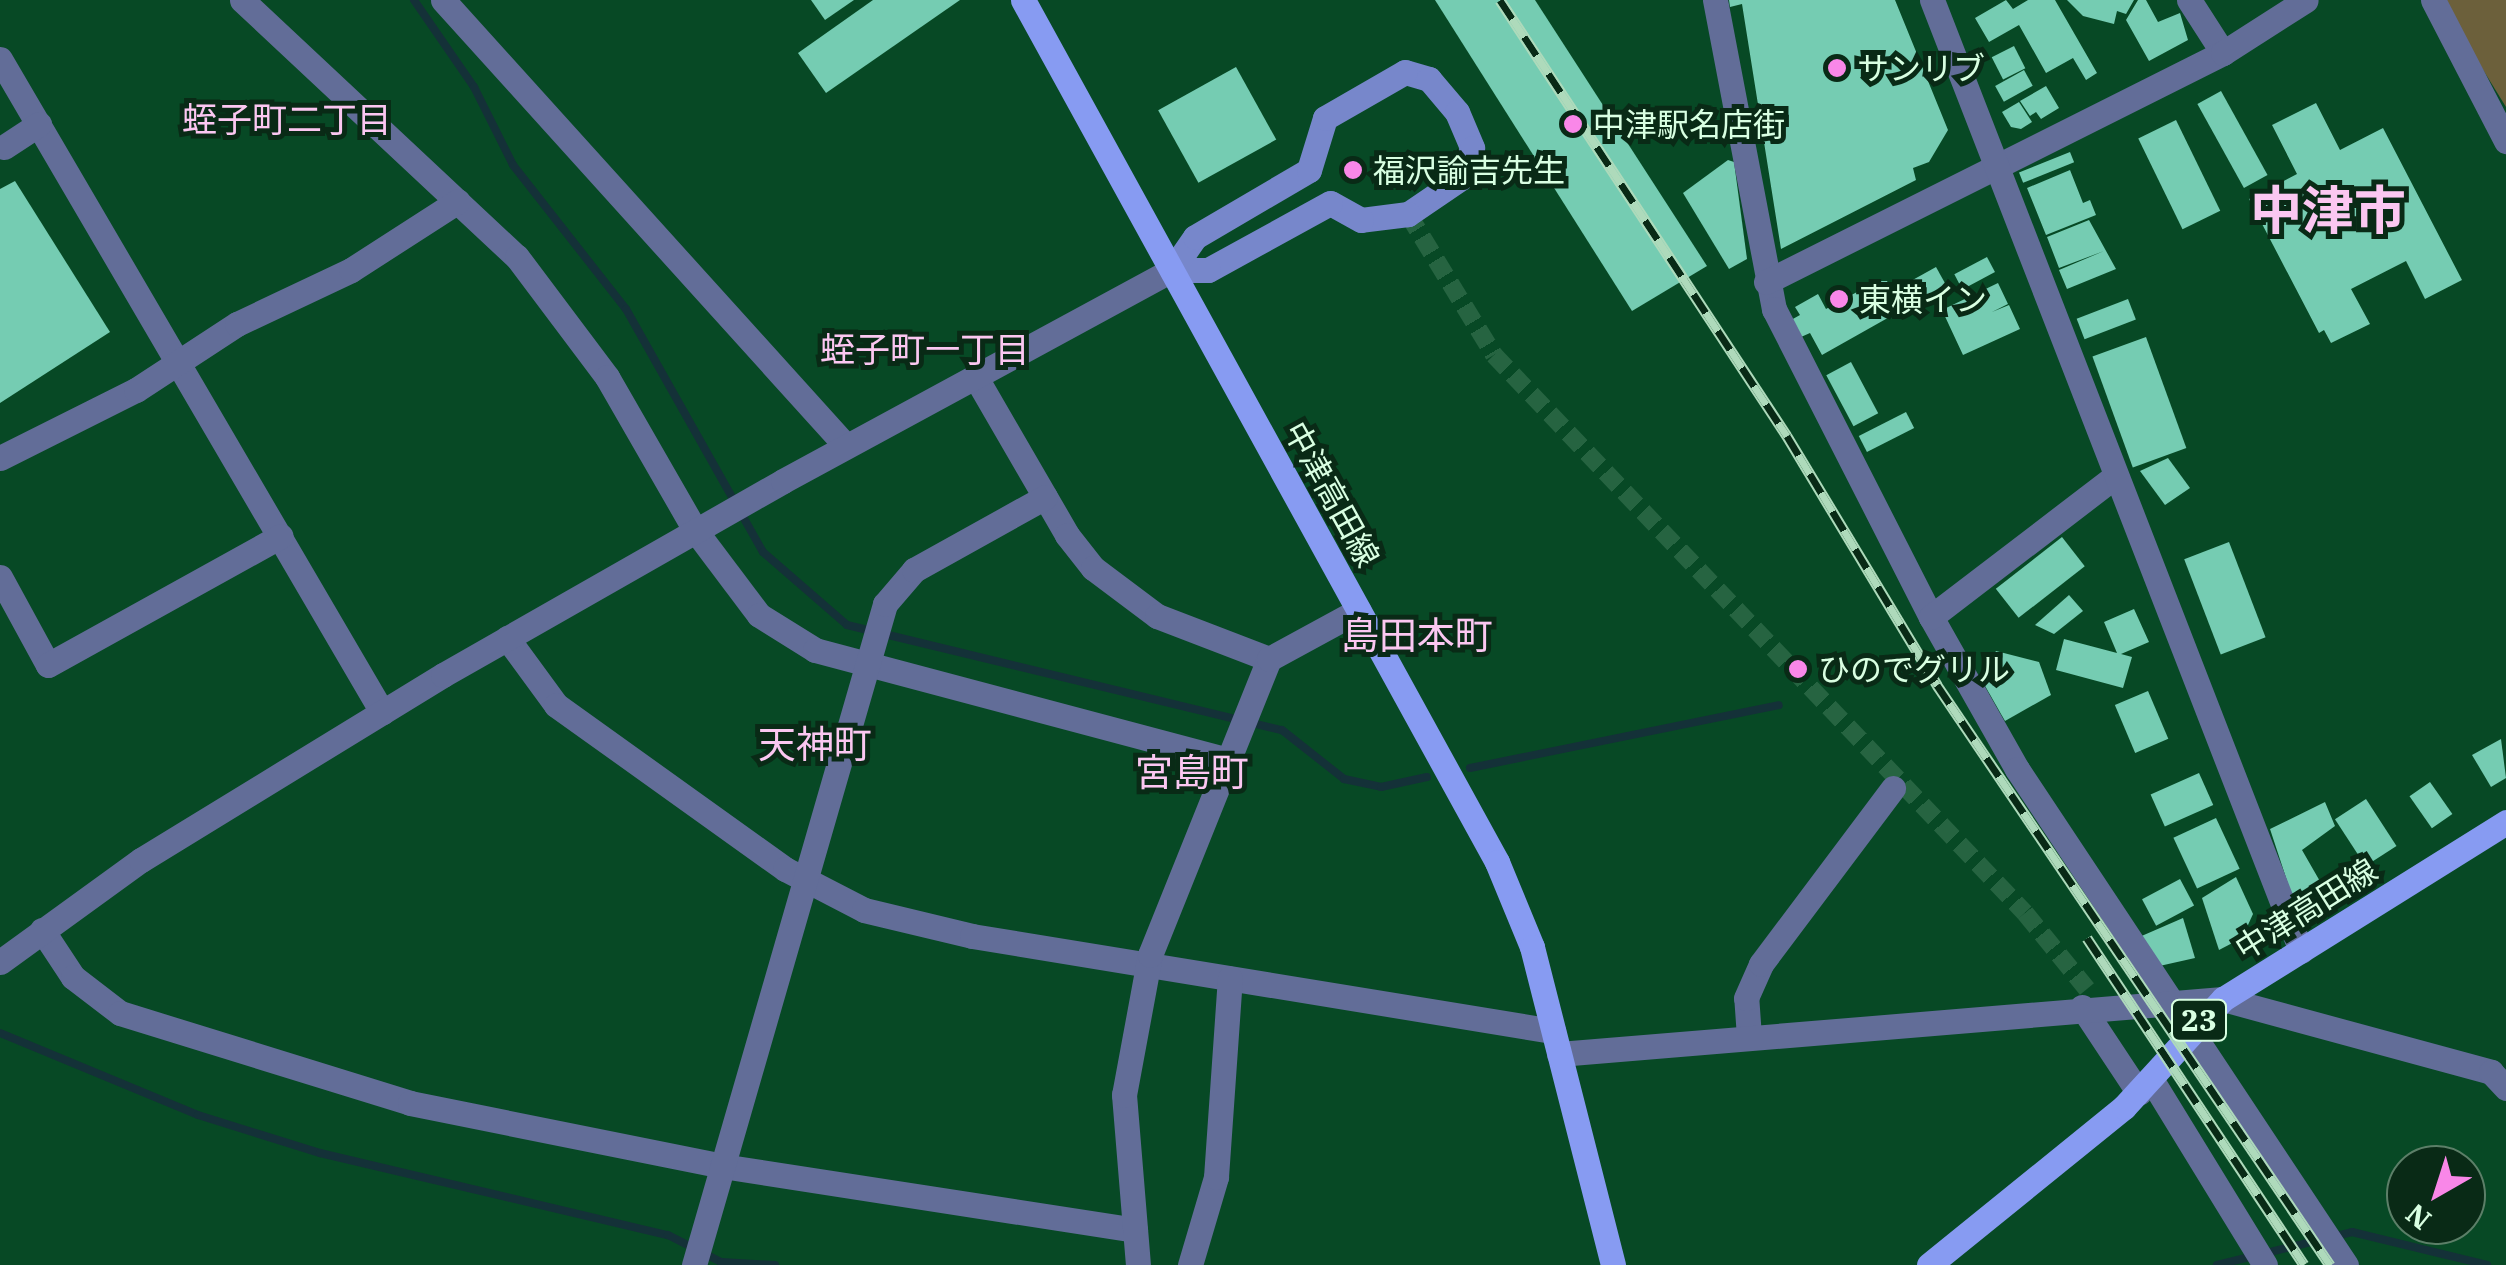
<!DOCTYPE html>
<html>
<head>
<meta charset="utf-8">
<style>
  body { margin:0 }
  #map { position:relative; width:2506px; height:1265px; overflow:hidden; background:#074925; font-family:"IBM Plex Serif","Noto Sans JP",serif }
  div>[style] { position:absolute }
  .green>* { inset:0; background:#6c603b }
  .stream>* { height:8px; margin:-4px; padding:0 4px; transform-origin:4px; border-radius:4px; background:#143138 }
  .building>* { inset:0; background:#75ccb2; transform-origin:0 0 }
  .pedestrian-tunnel>* { height:18px; margin-top:-9px; transform-origin:0; background:repeating-linear-gradient(90deg,#266441 0 18px,transparent 0 27px) }
  .minor>* { height:25px; margin:-12.5px; padding:0 12.5px; transform-origin:12.5px; border-radius:12.5px; background:#626d98 }
  .tertiary>* { height:25px; margin:-12.5px; padding:0 12.5px; transform-origin:12.5px; border-radius:12.5px; background:#626d98 }
  .secondary>* { height:25px; margin:-12.5px; padding:0 12.5px; transform-origin:12.5px; border-radius:12.5px; background:#7787cb }
  .primary>* { height:25px; margin:-12.5px; padding:0 12.5px; transform-origin:12.5px; border-radius:12.5px; background:#879bf2 }
  .rail>* { height:11px; margin-top:-5.5px; transform-origin:0; background:repeating-linear-gradient(90deg,#092a16 0 22px,#aedabb 0 44px); box-sizing:border-box; border-block:2px solid #aedabb }
  .dots>* { width:28px; height:28px; translate:-50% -50%; box-sizing:border-box; border:5px solid #092a16; border-radius:50% }
  span { translate:-50% -50%; white-space:nowrap; text-align:center; line-height:1.15; -webkit-text-stroke:10px #092a16; paint-order:stroke }
  .shield-label span { padding:2px 8px; background:#092a16; border:2px solid; border-radius:8px; -webkit-text-stroke-width:0 }
  .shield-label { font-size:30px; color:#d9ffe2; font-weight:700 }
  .poi-label { font-size:32px; color:#d9ffe2 }
  .left { translate:0 -50%; text-align:left }
  .street-label { font-size:32px; color:#d9ffe2 }
  .neighbourhood-label { font-size:35px; color:#fbc7f1 }
  .quarter-label { font-size:38px; color:#fbc7f1 }
  .town-label { font-size:52px; color:#fbc7f1; font-weight:700 }
  .north { position:absolute; left:2386px; top:1145px; width:100px; height:100px; box-sizing:border-box; background:#092a16; border:2px solid #5c7f68; border-radius:50%; rotate:219deg; font-size:28px; font-weight:700; line-height:40px; text-align:center; color:#d9ffe2 }
  .north::after { content:''; display:block; margin:auto; width:35px; height:45px; background:#f987e8; clip-path:polygon(50% 0,100% 100%,50% 72%,0 100%) }
</style>
</head>
<body>
<div id="map">
  <div class="green">
    <div style="clip-path:polygon(2440px 0,2506px 0,2506px 107px)"></div>
  </div>
  <div class="stream">
    <div style="left:414px;top:0;width:106px;rotate:55.4deg"></div>
    <div style="left:474px;top:87px;width:87px;rotate:63.4deg"></div>
    <div style="left:513px;top:165px;width:183px;rotate:51.9deg"></div>
    <div style="left:626px;top:309px;width:279px;rotate:60.6deg"></div>
    <div style="left:763px;top:552px;width:111px;rotate:41deg"></div>
    <div style="left:847px;top:625px;width:447px;rotate:13.6deg"></div>
    <div style="left:1282px;top:730px;width:79px;rotate:38.3deg"></div>
    <div style="left:1344px;top:779px;width:38px;rotate:12deg"></div>
    <div style="left:1381px;top:787px;width:47px;rotate:-12.3deg"></div>
    <div style="left:1470px;top:768px;width:315px;rotate:-11.5deg"></div>
    <div style="left:0;top:1033px;width:214px;rotate:22.5deg"></div>
    <div style="left:198px;top:1115px;width:128px;rotate:17.3deg"></div>
    <div style="left:320px;top:1153px;width:358px;rotate:13.3deg"></div>
    <div style="left:668px;top:1235px;width:59px;rotate:27deg"></div>
    <div style="left:721px;top:1262px;width:54px;rotate:3.2deg"></div>
    <div style="left:2217px;top:1265px;width:139px;rotate:-13.7deg"></div>
    <div style="left:2352px;top:1232px;width:139px;rotate:13.7deg"></div>
  </div>
  <div class="building">
    <div style="clip-path:polygon(811px 0,854px 0,825px 20px)"></div>
    <div style="clip-path:polygon(873px 0,960px 0,826px 93px,798px 53px)"></div>
    <div style="clip-path:polygon(1435px 0,1535px 0,1707px 266px,1632px 311px)"></div>
    <div style="clip-path:polygon(1729px 0,1895px 0,1948px 130px,1929px 162px,1913px 168px,1916px 180px,1781px 249px,1742px 4px,1730px 7px)"></div>
    <div style="clip-path:polygon(2006px 0,2013px 9px,2028px 0,2055px 0,2097px 73px,2086px 80px,2073px 58px,2046px 73px,2019px 25px,1989px 42px,1975px 18px)"></div>
    <div style="clip-path:polygon(2067px 0,2134px 0,2126px 14px,2117px 11px,2114px 24px,2083px 16px)"></div>
    <div style="clip-path:polygon(2138px 0,2146px 0,2158px 22px,2180px 13px,2188px 40px,2149px 61px,2126px 20px)"></div>
    <div style="left:2014px;top:46px;width:25px;height:25px;rotate:63deg"></div>
    <div style="left:1236px;top:67px;width:83px;height:89px;rotate:61deg"></div>
    <div style="left:2024px;top:70px;width:18px;height:33px;rotate:61deg"></div>
    <div style="clip-path:polygon(2046px 86px,2059px 108px,2041px 119px,2036px 112px,2030px 116px,2020px 101px)"></div>
    <div style="left:2221px;top:91px;width:96px;height:27px;rotate:61deg"></div>
    <div style="clip-path:polygon(2019px 102px,2032px 122px,2021px 129px,2011px 127px,2002px 112px)"></div>
    <div style="clip-path:polygon(2316px 103px,2340px 150px,2383px 128px,2462px 280px,2425px 299px,2406px 261px,2351px 289px,2370px 324px,2331px 343px,2324px 330px,2319px 333px,2249px 199px,2297px 174px,2272px 125px)"></div>
    <div style="left:2176px;top:120px;width:101px;height:42px;rotate:64deg"></div>
    <div style="left:2070px;top:152px;width:11px;height:55px;rotate:68deg"></div>
    <div style="clip-path:polygon(1728px 160px,1734px 162px,1747px 259px,1729px 269px,1683px 193px)"></div>
    <div style="clip-path:polygon(2070px 170px,2083px 203px,2090px 200px,2096px 215px,2046px 235px,2027px 188px)"></div>
    <div style="clip-path:polygon(15px 181px,110px 332px,0 403px,0 189px)"></div>
    <div style="clip-path:polygon(2089px 220px,2116px 269px,2067px 289px,2059px 270px,2104px 251px,2059px 268px,2047px 237px)"></div>
    <div style="left:1987px;top:257px;width:17px;height:37px;rotate:62deg"></div>
    <div style="left:1936px;top:267px;width:29px;height:37px;rotate:61deg"></div>
    <div style="clip-path:polygon(1877px 281px,1887px 281px,1900px 305px,1890px 310px,1893px 315px,1822px 355px,1810px 333px,1801px 337px,1791px 320px,1800px 315px,1795px 307px,1818px 294px,1826px 309px)"></div>
    <div style="clip-path:polygon(1998px 283px,2008px 304px,1992px 312px,2009px 305px,2020px 329px,1963px 355px,1942px 310px)"></div>
    <div style="left:2128px;top:299px;width:22px;height:55px;rotate:69deg"></div>
    <div style="left:2146px;top:337px;width:118px;height:57px;rotate:70deg"></div>
    <div style="left:1851px;top:362px;width:58px;height:28px;rotate:62deg"></div>
    <div style="left:1906px;top:412px;width:18px;height:53px;rotate:63deg"></div>
    <div style="clip-path:polygon(2168px 458px,2190px 488px,2165px 505px,2140px 471px)"></div>
    <div style="left:2062px;top:537px;width:37px;height:84px;rotate:52deg"></div>
    <div style="left:2229px;top:542px;width:102px;height:48px;rotate:69deg"></div>
    <div style="clip-path:polygon(2069px 595px,2083px 611px,2054px 634px,2035px 625px)"></div>
    <div style="clip-path:polygon(2134px 609px,2149px 642px,2121px 654px,2132px 657px,2123px 688px,2056px 670px,2064px 639px,2117px 653px,2104px 622px)"></div>
    <div style="clip-path:polygon(1996px 651px,2039px 662px,2051px 695px,2005px 721px,1980px 677px)"></div>
    <div style="left:2148px;top:691px;width:52px;height:36px;rotate:67deg"></div>
    <div style="clip-path:polygon(2501px 739px,2506px 778px,2491px 787px,2472px 755px)"></div>
    <div style="left:2199px;top:773px;width:35px;height:53px;rotate:66deg"></div>
    <div style="left:2430px;top:782px;width:39px;height:25px;rotate:55deg"></div>
    <div style="left:2366px;top:799px;width:56px;height:37px;rotate:57deg"></div>
    <div style="clip-path:polygon(2325px 802px,2335px 826px,2302px 850px,2325px 890px,2309px 900px,2291px 893px,2270px 829px)"></div>
    <div style="left:2216px;top:818px;width:56px;height:47px;rotate:65deg"></div>
    <div style="clip-path:polygon(2236px 877px,2253px 914px,2242px 938px,2219px 950px,2202px 898px)"></div>
    <div style="left:2180px;top:879px;width:30px;height:43px;rotate:62deg"></div>
    <div style="clip-path:polygon(2183px 918px,2195px 958px,2155px 967px,2137px 938px)"></div>
  </div>
  <div class="pedestrian-tunnel">
    <div style="left:1408px;top:214px;width:165px;rotate:58.6deg"></div>
    <div style="left:1494px;top:355px;width:770px;rotate:46.42deg"></div>
    <div style="left:2025px;top:913px;width:98px;rotate:50.8deg"></div>
  </div>
  <div class="minor">
    <div style="left:443px;top:0;width:601px;rotate:47.9deg"></div>
    <div style="left:1715px;top:0;width:315px;rotate:79.2deg"></div>
    <div style="left:1774px;top:309px;width:346px;rotate:63deg"></div>
    <div style="left:1931px;top:617px;width:175px;rotate:60.5deg"></div>
    <div style="left:2017px;top:769px;width:595px;rotate:56.44deg"></div>
    <div style="left:2189px;top:0;width:63px;rotate:57.3deg"></div>
    <div style="left:0;top:59px;width:757px;rotate:59.67deg"></div>
    <div style="left:4px;top:147px;width:42px;rotate:-33.3deg"></div>
    <div style="left:1766px;top:282px;width:511px;rotate:-26.62deg"></div>
    <div style="left:2223px;top:53px;width:98px;rotate:-32.6deg"></div>
    <div style="left:975px;top:376px;width:184px;rotate:59.9deg"></div>
    <div style="left:1067px;top:535px;width:42px;rotate:51.8deg"></div>
    <div style="left:1093px;top:568px;width:80px;rotate:36.9deg"></div>
    <div style="left:1157px;top:616px;width:120px;rotate:21deg"></div>
    <div style="left:695px;top:530px;width:106px;rotate:53deg"></div>
    <div style="left:759px;top:615px;width:66px;rotate:32deg"></div>
    <div style="left:815px;top:650px;width:427px;rotate:14.9deg"></div>
    <div style="left:0;top:577px;width:100px;rotate:61.4deg"></div>
    <div style="left:48px;top:665px;width:266px;rotate:-29deg"></div>
    <div style="left:1931px;top:617px;width:229px;rotate:-37.4deg"></div>
    <div style="left:507px;top:638px;width:83px;rotate:53.8deg"></div>
    <div style="left:556px;top:705px;width:282px;rotate:35.6deg"></div>
    <div style="left:785px;top:869px;width:89px;rotate:27.4deg"></div>
    <div style="left:864px;top:910px;width:111px;rotate:13.5deg"></div>
    <div style="left:972px;top:936px;width:589px;rotate:9.29deg"></div>
    <div style="left:42px;top:930px;width:56px;rotate:56.6deg"></div>
    <div style="left:73px;top:977px;width:59px;rotate:37.5deg"></div>
    <div style="left:120px;top:1013px;width:304px;rotate:17.2deg"></div>
    <div style="left:410px;top:1103px;width:318px;rotate:11.4deg"></div>
    <div style="left:722px;top:1166px;width:418px;rotate:8.8deg"></div>
    <div style="left:2082px;top:1007px;width:103px;rotate:56.5deg"></div>
    <div style="left:1749px;top:1037px;width:39px;rotate:-94deg"></div>
    <div style="left:1746px;top:998px;width:37px;rotate:-66deg"></div>
    <div style="left:1761px;top:964px;width:220px;rotate:-53.1deg"></div>
    <div style="left:1559px;top:1054px;width:666px;rotate:-4.74deg"></div>
    <div style="left:2223px;top:999px;width:278px;rotate:15.2deg"></div>
    <div style="left:2491px;top:1072px;width:22px;rotate:47deg"></div>
    <div style="left:2151px;top:1079px;width:218px;rotate:58.5deg"></div>
    <div style="left:694px;top:1265px;width:688px;rotate:-73.88deg"></div>
    <div style="left:885px;top:604px;width:45px;rotate:-49.5deg"></div>
    <div style="left:914px;top:570px;width:150px;rotate:-29.1deg"></div>
    <div style="left:1138px;top:1265px;width:171px;rotate:-94.7deg"></div>
    <div style="left:1124px;top:1095px;width:142px;rotate:-79.5deg"></div>
    <div style="left:1150px;top:955px;width:319px;rotate:-68.1deg"></div>
    <div style="left:1269px;top:659px;width:102px;rotate:-28.6deg"></div>
    <div style="left:1190px;top:1265px;width:92px;rotate:-73.5deg"></div>
    <div style="left:1216px;top:1177px;width:199px;rotate:-86deg"></div>
  </div>
  <div class="tertiary">
    <div style="left:242px;top:0;width:376px;rotate:43.1deg"></div>
    <div style="left:517px;top:257px;width:150px;rotate:53.1deg"></div>
    <div style="left:607px;top:377px;width:177px;rotate:60.1deg"></div>
    <div style="left:1932px;top:0;width:1020px;rotate:68.79deg"></div>
    <div style="left:2433px;top:0;width:159px;rotate:62.6deg"></div>
    <div style="left:0;top:458px;width:152px;rotate:-26.6deg"></div>
    <div style="left:136px;top:390px;width:121px;rotate:-33.2deg"></div>
    <div style="left:237px;top:324px;width:126px;rotate:-25.3deg"></div>
    <div style="left:351px;top:270px;width:127px;rotate:-32.8deg"></div>
    <div style="left:0;top:962px;width:174px;rotate:-35.9deg"></div>
    <div style="left:141px;top:860px;width:354px;rotate:-31.5deg"></div>
    <div style="left:443px;top:675px;width:391px;rotate:-29.7deg"></div>
    <div style="left:783px;top:481px;width:443px;rotate:-28.5deg"></div>
  </div>
  <div class="secondary">
    <div style="left:1405px;top:72px;width:25px;rotate:16deg"></div>
    <div style="left:1429px;top:79px;width:43px;rotate:49.7deg"></div>
    <div style="left:1457px;top:112px;width:39px;rotate:67deg"></div>
    <div style="left:1472px;top:148px;width:29px;rotate:106deg"></div>
    <div style="left:1464px;top:176px;width:68px;rotate:145.8deg"></div>
    <div style="left:1408px;top:214px;width:47px;rotate:172.7deg"></div>
    <div style="left:1361px;top:220px;width:35px;rotate:-151deg"></div>
    <div style="left:1330px;top:203px;width:139px;rotate:151.2deg"></div>
    <div style="left:1208px;top:270px;width:36px;rotate:180deg"></div>
    <div style="left:1172px;top:270px;width:40px;rotate:-55.1deg"></div>
    <div style="left:1195px;top:237px;width:132px;rotate:-30.4deg"></div>
    <div style="left:1309px;top:170px;width:54px;rotate:-72.9deg"></div>
    <div style="left:1325px;top:118px;width:92px;rotate:-29.9deg"></div>
  </div>
  <div class="primary">
    <div style="left:1023px;top:0;width:984px;rotate:61.19deg"></div>
    <div style="left:1497px;top:862px;width:92px;rotate:67.6deg"></div>
    <div style="left:1532px;top:947px;width:328px;rotate:75.7deg"></div>
    <div style="left:1929px;top:1265px;width:251px;rotate:-39deg"></div>
    <div style="left:2124px;top:1107px;width:147px;rotate:-47.5deg"></div>
    <div style="left:2223px;top:999px;width:334px;rotate:-32deg"></div>
  </div>
  <div class="rail">
    <div style="left:1500px;top:0;width:522px;rotate:56.64deg"></div>
    <div style="left:1787px;top:436px;width:291px;rotate:58.9deg"></div>
    <div style="left:1937px;top:685px;width:701px;rotate:55.88deg"></div>
    <div style="left:2087px;top:938px;width:392px;rotate:56.4deg"></div>
  </div>
  <div class="dots">
    <div style="left:1837px;top:68px;background:#f987e8"></div>
    <div style="left:1573px;top:124px;background:#f987e8"></div>
    <div style="left:1353px;top:170px;background:#f987e8"></div>
    <div style="left:1839px;top:299px;background:#f987e8"></div>
    <div style="left:1798px;top:669px;background:#f987e8"></div>
  </div>
  <div class="shield-label">
    <span style="left:2199px;top:1020px">23</span>
  </div>
  <div class="poi-label">
    <span class="left" style="left:1857px;top:68px">サンリブ</span>
    <span class="left" style="left:1593px;top:124px">中津駅名店街</span>
    <span class="left" style="left:1373px;top:170px">福沢諭吉先生</span>
    <span class="left" style="left:1859px;top:299px">東横イン</span>
    <span class="left" style="left:1818px;top:669px">ひのでグリル</span>
  </div>
  <div class="street-label">
    <span style="left:1332px;top:494px;rotate:61deg">中津高田線</span>
    <span style="left:2306px;top:909px;rotate:-32deg">中津高田線</span>
  </div>
  <div class="neighbourhood-label">
    <span style="left:287px;top:119px">蛭子町二丁目</span>
    <span style="left:925px;top:349px">蛭子町一丁目</span>
  </div>
  <div class="quarter-label">
    <span style="left:1417px;top:635px">島田本町</span>
    <span style="left:815px;top:744px">天神町</span>
    <span style="left:1192px;top:772px">宮島町</span>
  </div>
  <div class="town-label">
    <span style="left:2328px;top:210px">中津市</span>
  </div>
  <div class="north">N</div>
</div>
</body>
</html>
